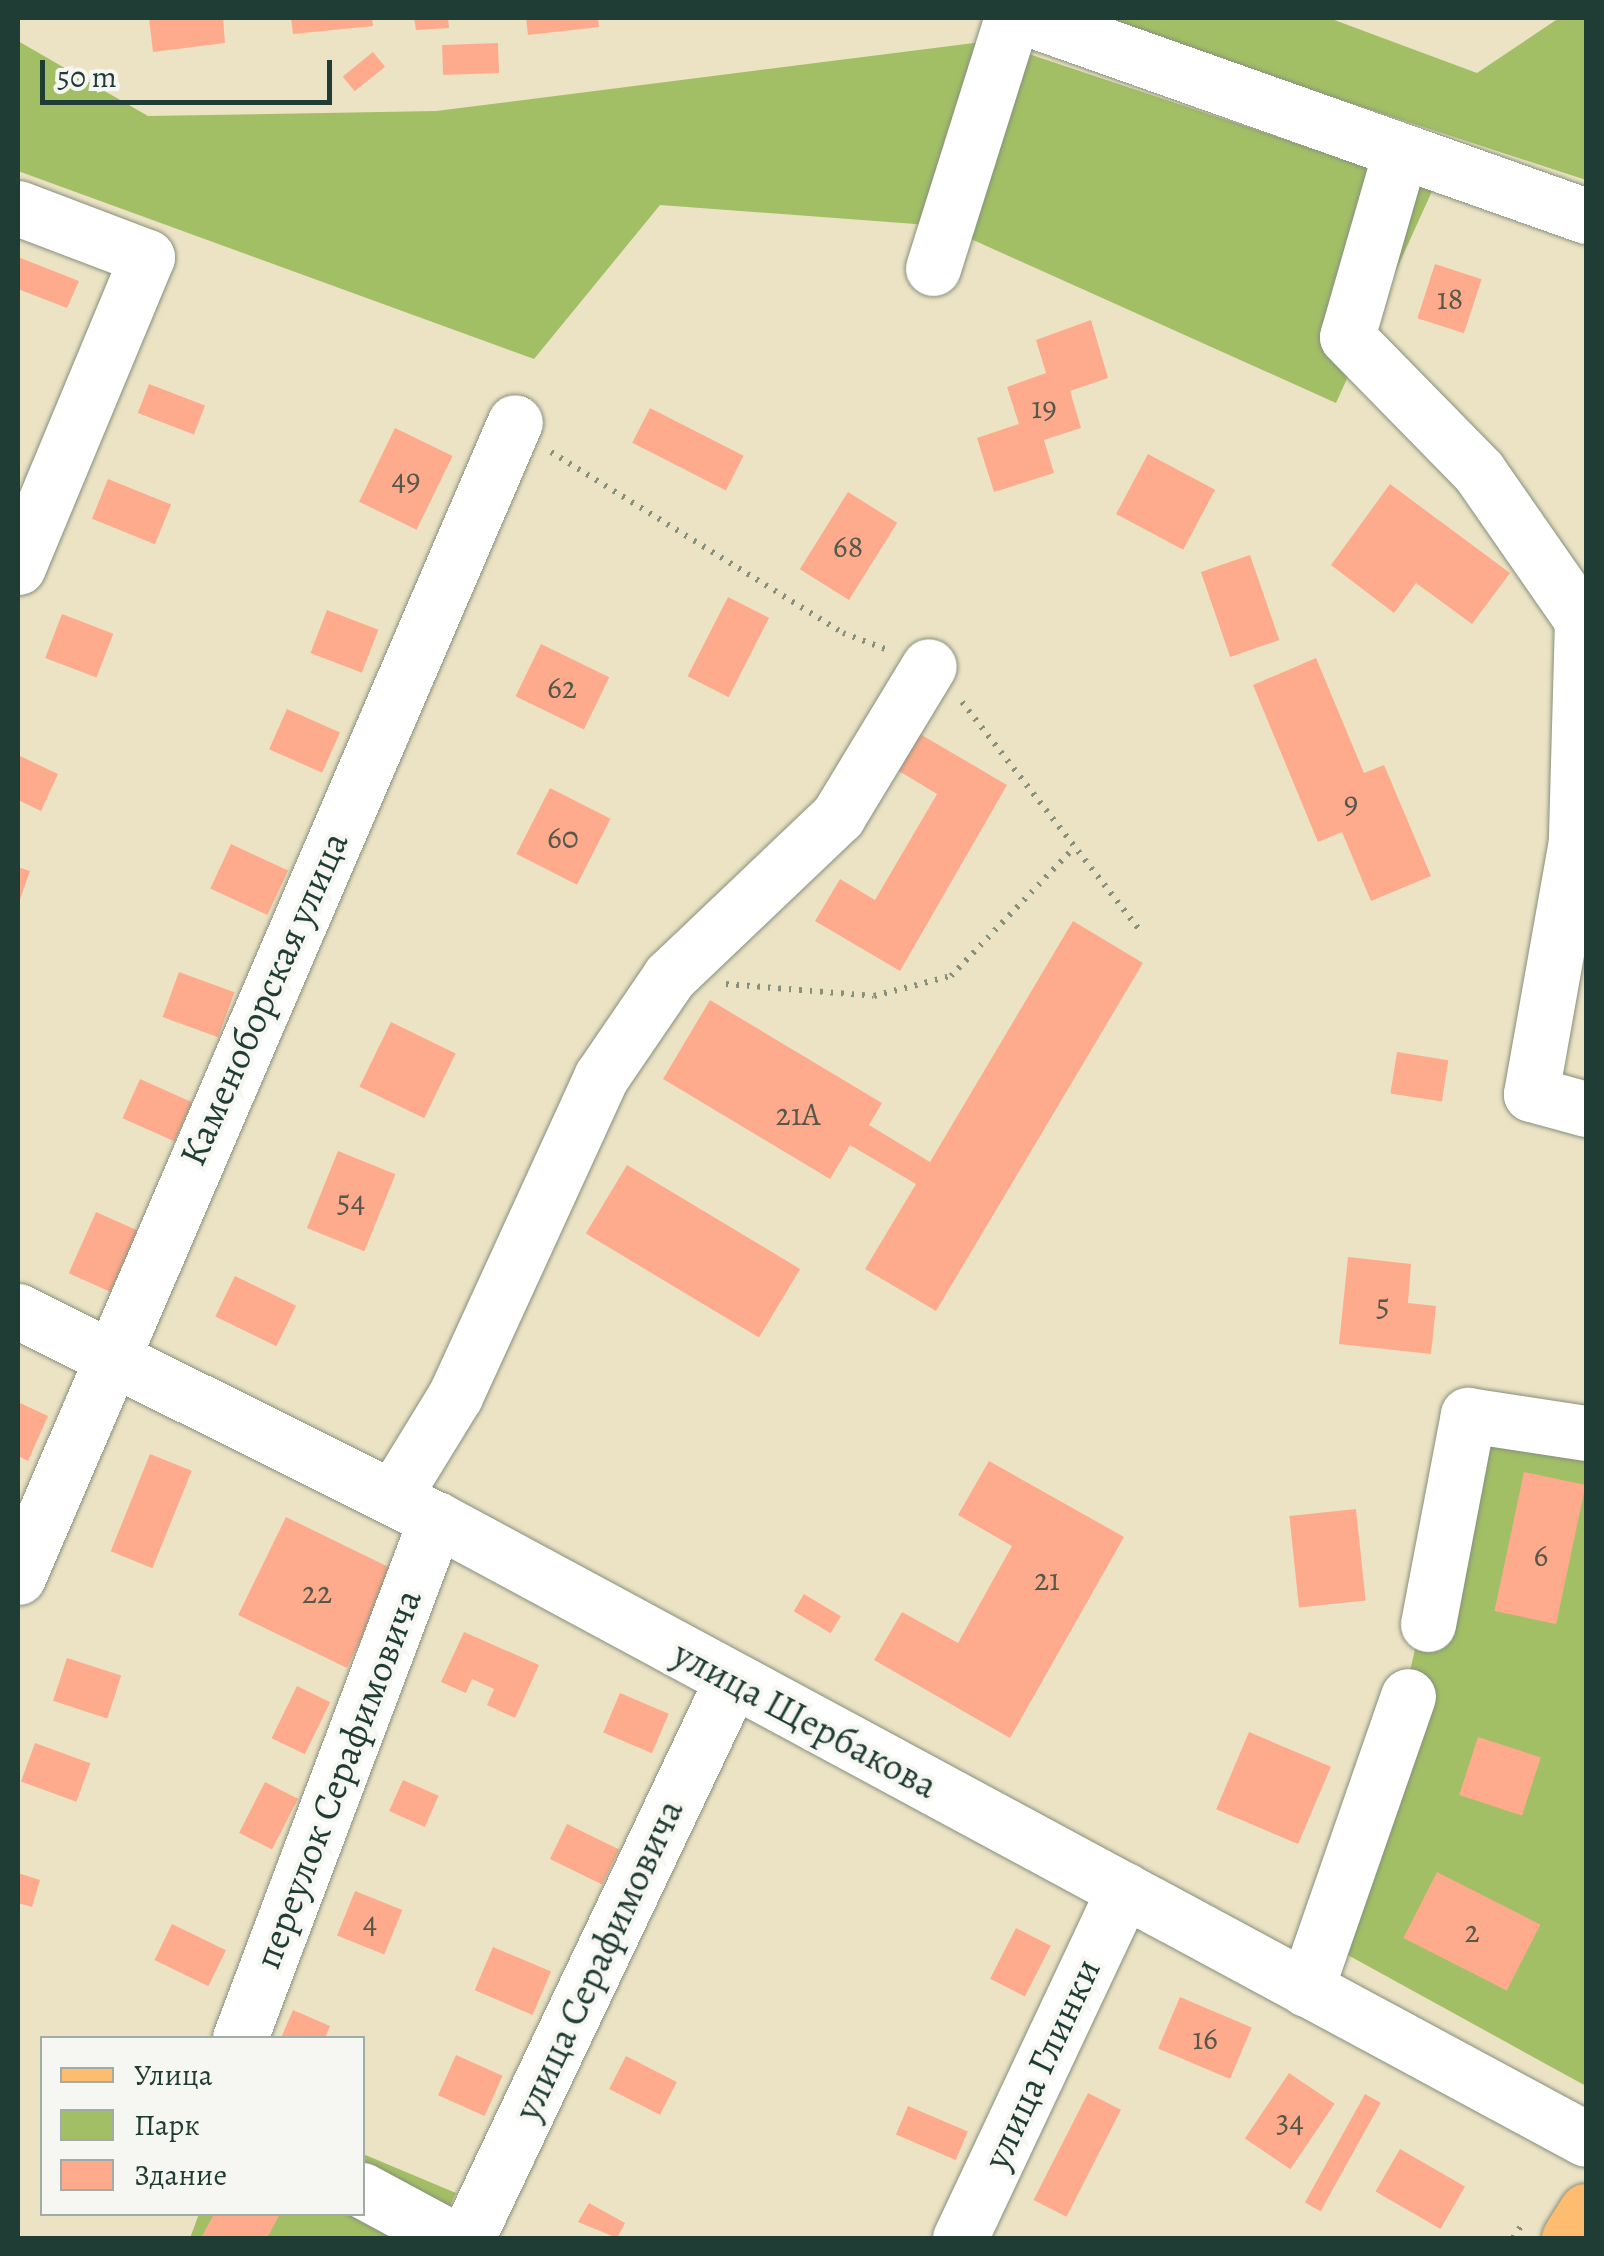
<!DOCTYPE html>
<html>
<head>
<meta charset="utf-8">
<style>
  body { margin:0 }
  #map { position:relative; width:1604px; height:2256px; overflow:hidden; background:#ece3c5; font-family:Alegreya,serif }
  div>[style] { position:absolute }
  .green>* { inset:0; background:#a2bf66 }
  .building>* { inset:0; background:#feab8d; transform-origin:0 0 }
  .path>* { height:6px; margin-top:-3px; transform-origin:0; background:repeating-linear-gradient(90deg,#86907c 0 2.5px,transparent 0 10.5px) }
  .roads { filter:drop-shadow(0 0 2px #86907c) drop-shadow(0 0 2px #86907c) }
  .minor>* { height:55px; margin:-27.5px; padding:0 27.5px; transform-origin:27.5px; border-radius:27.5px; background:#fff }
  .major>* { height:55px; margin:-27.5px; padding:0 27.5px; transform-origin:27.5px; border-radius:27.5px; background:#fdbc6f }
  span { translate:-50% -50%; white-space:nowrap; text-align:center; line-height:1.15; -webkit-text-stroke:8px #f6f6f2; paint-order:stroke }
  .number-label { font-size:32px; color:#57584a }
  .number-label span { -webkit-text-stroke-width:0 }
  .street-label { font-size:38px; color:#1f3d34 }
  .frame { position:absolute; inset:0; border:20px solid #1f3d34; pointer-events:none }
  .legend { position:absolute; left:40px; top:2036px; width:325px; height:180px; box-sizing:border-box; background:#f6f6f2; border:2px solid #a0aca6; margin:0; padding:12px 18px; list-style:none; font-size:30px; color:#1f3d34 }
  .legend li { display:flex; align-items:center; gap:20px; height:50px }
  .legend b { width:50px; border:2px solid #a0aca6 }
  .scale { position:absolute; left:40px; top:60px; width:292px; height:45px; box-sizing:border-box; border:5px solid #1f3d34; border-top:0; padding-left:12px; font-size:30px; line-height:35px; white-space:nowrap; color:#1f3d34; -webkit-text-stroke:8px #f6f6f2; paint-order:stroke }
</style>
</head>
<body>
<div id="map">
  <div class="green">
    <div style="clip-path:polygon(1090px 18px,1329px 18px,1477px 73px,1559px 18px,1586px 18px,1586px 180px)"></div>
    <div style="clip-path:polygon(18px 41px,148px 116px,436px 111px,990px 41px,1433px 189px,1336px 403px,942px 226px,660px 205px,534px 359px,18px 171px)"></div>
    <div style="clip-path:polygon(1468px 1415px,1586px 1436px,1586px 2086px,1346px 1954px)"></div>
    <div style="clip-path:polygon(363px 2154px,456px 2193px,434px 2238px,190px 2238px,199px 2214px,362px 2214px)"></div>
  </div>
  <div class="building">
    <div style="clip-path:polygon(149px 18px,223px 18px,225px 43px,153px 52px)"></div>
    <div style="clip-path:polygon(291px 18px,372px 18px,373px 26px,293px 34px)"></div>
    <div style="clip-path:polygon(414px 18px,448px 18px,449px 28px,416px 30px)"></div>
    <div style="clip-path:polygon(526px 18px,598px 18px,599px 27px,528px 35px)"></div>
    <div style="left:498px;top:43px;width:30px;height:56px;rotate:88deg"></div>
    <div style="left:373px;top:52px;width:19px;height:39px;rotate:51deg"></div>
    <div style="clip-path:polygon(18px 257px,79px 281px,67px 308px,18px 289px)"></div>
    <div style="left:1435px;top:264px;width:49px;height:57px;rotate:18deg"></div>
    <div style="clip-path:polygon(1091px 320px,1108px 378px,1070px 391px,1081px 428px,1044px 440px,1054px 473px,994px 492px,977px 438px,1019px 424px,1007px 387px,1046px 373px,1036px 340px)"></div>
    <div style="left:149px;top:384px;width:60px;height:31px;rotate:21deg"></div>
    <div style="left:650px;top:408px;width:105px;height:39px;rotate:27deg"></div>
    <div style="left:395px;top:428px;width:64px;height:82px;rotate:26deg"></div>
    <div style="left:1148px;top:454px;width:76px;height:68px;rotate:28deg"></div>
    <div style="left:108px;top:479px;width:68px;height:43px;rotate:22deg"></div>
    <div style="clip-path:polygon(1390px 484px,1510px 573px,1472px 624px,1416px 583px,1394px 613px,1331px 565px)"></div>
    <div style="left:848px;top:492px;width:58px;height:91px;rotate:32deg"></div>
    <div style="left:1250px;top:555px;width:90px;height:52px;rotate:71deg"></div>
    <div style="left:728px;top:597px;width:46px;height:89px;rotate:27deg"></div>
    <div style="left:327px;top:610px;width:55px;height:46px;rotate:21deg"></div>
    <div style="left:62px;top:614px;width:55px;height:47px;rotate:21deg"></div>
    <div style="left:541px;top:644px;width:76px;height:58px;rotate:26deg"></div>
    <div style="clip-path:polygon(1316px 658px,1364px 773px,1384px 765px,1431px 876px,1371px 901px,1342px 832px,1318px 842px,1253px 685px)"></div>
    <div style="left:287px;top:709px;width:58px;height:44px;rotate:24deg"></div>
    <div style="clip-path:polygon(920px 734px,1007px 785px,900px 971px,815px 921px,840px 879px,875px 900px,937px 794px,899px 771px)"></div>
    <div style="clip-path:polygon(18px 755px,58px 774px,41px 811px,18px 800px)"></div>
    <div style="left:550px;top:788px;width:68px;height:74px;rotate:27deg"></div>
    <div style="left:231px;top:844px;width:63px;height:49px;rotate:25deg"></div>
    <div style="clip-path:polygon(18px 867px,30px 871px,18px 905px)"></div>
    <div style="clip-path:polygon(1073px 921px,1143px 963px,936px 1311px,865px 1269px,916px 1184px,850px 1145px,830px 1179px,663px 1079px,710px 1000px,882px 1103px,869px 1125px,930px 1162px)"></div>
    <div style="left:179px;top:972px;width:59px;height:48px;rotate:20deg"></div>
    <div style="left:391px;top:1022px;width:72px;height:72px;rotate:26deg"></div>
    <div style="left:1397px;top:1052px;width:52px;height:42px;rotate:9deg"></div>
    <div style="left:140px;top:1079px;width:57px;height:43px;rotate:24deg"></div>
    <div style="left:338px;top:1151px;width:62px;height:83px;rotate:22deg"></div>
    <div style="left:627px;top:1165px;width:202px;height:80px;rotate:31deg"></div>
    <div style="left:96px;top:1212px;width:46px;height:67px;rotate:24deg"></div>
    <div style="clip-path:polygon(1348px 1257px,1411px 1264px,1408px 1303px,1436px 1306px,1431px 1354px,1339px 1344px)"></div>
    <div style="left:235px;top:1276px;width:68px;height:45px;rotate:26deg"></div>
    <div style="clip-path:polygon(18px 1402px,48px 1416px,28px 1461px,18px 1456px)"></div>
    <div style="left:150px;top:1454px;width:45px;height:105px;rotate:22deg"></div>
    <div style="clip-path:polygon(989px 1461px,1124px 1537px,1010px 1738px,874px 1660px,902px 1612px,958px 1643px,1012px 1546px,958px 1515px)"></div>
    <div style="left:1524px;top:1472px;width:63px;height:142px;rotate:12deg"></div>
    <div style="left:1356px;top:1509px;width:92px;height:67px;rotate:84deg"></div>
    <div style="left:286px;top:1517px;width:121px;height:109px;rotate:26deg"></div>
    <div style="left:804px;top:1594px;width:43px;height:20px;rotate:31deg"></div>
    <div style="clip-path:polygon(464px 1632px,539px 1665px,515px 1718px,487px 1705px,494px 1689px,472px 1679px,466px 1693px,441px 1682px)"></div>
    <div style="left:67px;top:1658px;width:57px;height:45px;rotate:18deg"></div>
    <div style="left:297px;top:1686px;width:37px;height:58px;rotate:26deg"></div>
    <div style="left:620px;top:1693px;width:53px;height:43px;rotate:23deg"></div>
    <div style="left:1249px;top:1732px;width:89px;height:84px;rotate:23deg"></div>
    <div style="left:1478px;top:1737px;width:66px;height:61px;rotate:18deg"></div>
    <div style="left:35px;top:1743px;width:59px;height:41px;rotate:20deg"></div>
    <div style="left:403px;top:1780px;width:39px;height:34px;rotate:24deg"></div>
    <div style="left:265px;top:1782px;width:37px;height:57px;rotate:27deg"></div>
    <div style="left:567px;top:1824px;width:58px;height:39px;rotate:26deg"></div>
    <div style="left:1437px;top:1872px;width:116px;height:74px;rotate:27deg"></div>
    <div style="clip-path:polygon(18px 1873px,40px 1880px,32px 1907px,18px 1903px)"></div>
    <div style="left:355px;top:1891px;width:51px;height:48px;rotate:22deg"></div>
    <div style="left:172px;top:1924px;width:60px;height:40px;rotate:26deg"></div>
    <div style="left:1016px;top:1928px;width:39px;height:57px;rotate:27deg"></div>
    <div style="left:493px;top:1947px;width:63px;height:47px;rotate:23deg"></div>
    <div style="left:1180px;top:1997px;width:78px;height:56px;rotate:23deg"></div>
    <div style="clip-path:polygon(293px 2010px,330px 2026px,325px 2038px,281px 2038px)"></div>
    <div style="left:456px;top:2055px;width:51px;height:44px;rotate:24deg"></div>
    <div style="left:626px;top:2056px;width:57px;height:37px;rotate:27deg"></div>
    <div style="left:1289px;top:2073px;width:55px;height:79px;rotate:34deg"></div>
    <div style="left:1088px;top:2093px;width:37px;height:120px;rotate:27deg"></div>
    <div style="left:1365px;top:2094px;width:18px;height:124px;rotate:29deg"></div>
    <div style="left:908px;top:2106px;width:65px;height:31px;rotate:23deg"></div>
    <div style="left:1400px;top:2149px;width:75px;height:49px;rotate:30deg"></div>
    <div style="clip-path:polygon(589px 2203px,625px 2223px,617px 2238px,578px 2222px)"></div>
    <div style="clip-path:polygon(214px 2214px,280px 2214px,267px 2238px,201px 2238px)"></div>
  </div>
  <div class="path">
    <div style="left:551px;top:452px;width:344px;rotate:31.8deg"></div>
    <div style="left:843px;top:633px;width:48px;rotate:20.7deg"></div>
    <div style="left:962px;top:702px;width:293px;rotate:52.1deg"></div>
    <div style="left:726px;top:984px;width:148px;rotate:4.6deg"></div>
    <div style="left:874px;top:996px;width:80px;rotate:-14.6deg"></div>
    <div style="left:951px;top:976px;width:176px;rotate:-46.2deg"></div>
    <div style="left:1513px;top:2238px;width:18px;rotate:-56deg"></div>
  </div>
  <div class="roads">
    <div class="minor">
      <div style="left:1027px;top:18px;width:593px;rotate:19.5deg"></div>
      <div style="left:1400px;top:153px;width:191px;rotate:106.1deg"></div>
      <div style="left:1347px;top:337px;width:189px;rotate:45.6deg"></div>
      <div style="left:1479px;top:472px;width:180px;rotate:55.2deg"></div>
      <div style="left:1582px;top:620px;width:221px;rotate:91.6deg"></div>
      <div style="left:1576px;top:841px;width:257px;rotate:100.1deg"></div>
      <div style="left:1531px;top:1094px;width:57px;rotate:15.3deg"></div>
      <div style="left:18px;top:208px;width:138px;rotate:20.8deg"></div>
      <div style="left:147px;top:257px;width:336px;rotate:112.6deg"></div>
      <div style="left:933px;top:268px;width:262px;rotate:-72.5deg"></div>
      <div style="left:18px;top:1311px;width:467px;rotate:26.5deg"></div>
      <div style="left:436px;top:1519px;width:1306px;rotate:28.33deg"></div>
      <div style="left:393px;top:1497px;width:119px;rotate:-58.5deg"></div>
      <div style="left:455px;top:1396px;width:351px;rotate:-65.4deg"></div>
      <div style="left:601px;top:1077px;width:122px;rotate:-55.7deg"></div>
      <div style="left:670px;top:976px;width:232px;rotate:-43.6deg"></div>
      <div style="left:838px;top:816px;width:175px;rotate:-58.8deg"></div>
      <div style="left:18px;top:1577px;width:1257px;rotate:-66.72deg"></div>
      <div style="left:1428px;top:1624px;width:213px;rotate:-79.2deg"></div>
      <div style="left:1468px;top:1415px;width:119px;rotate:8.7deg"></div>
      <div style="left:1306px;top:1989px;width:310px;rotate:-70.8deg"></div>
      <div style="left:240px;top:2038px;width:555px;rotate:-69.31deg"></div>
      <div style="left:362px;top:2190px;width:101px;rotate:28.3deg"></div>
      <div style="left:467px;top:2238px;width:615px;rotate:-64.6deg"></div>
      <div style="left:960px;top:2238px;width:385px;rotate:-64.8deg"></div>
    </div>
    <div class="major">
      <div style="left:1569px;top:2238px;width:32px;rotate:-58deg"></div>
    </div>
  </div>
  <div class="number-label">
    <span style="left:1450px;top:298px">18</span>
    <span style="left:1044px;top:407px">19</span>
    <span style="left:406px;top:479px">49</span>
    <span style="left:848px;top:546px">68</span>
    <span style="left:562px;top:687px">62</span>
    <span style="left:1351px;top:802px">9</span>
    <span style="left:563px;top:837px">60</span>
    <span style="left:798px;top:1114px">21А</span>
    <span style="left:351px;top:1201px">54</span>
    <span style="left:1383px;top:1305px">5</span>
    <span style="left:1541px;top:1555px">6</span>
    <span style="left:1047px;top:1579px">21</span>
    <span style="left:317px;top:1592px">22</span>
    <span style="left:370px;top:1922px">4</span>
    <span style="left:1472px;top:1931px">2</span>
    <span style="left:1205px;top:2038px">16</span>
    <span style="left:1290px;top:2121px">34</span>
  </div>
  <div class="street-label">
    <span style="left:264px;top:999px;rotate:-66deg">Каменоборская улица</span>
    <span style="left:805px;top:1720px;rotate:28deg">улица Щербакова</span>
    <span style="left:338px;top:1779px;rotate:-69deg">переулок Серафимовича</span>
    <span style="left:599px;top:1960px;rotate:-65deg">улица Серафимовича</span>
    <span style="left:1042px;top:2064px;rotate:-65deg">улица Глинки</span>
  </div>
  <div class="frame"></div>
  <ul class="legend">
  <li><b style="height:12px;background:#fdbc6f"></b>Улица</li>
  <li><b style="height:28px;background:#a2bf66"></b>Парк</li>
  <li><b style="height:28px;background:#feab8d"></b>Здание</li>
  </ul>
  <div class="scale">50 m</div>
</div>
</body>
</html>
